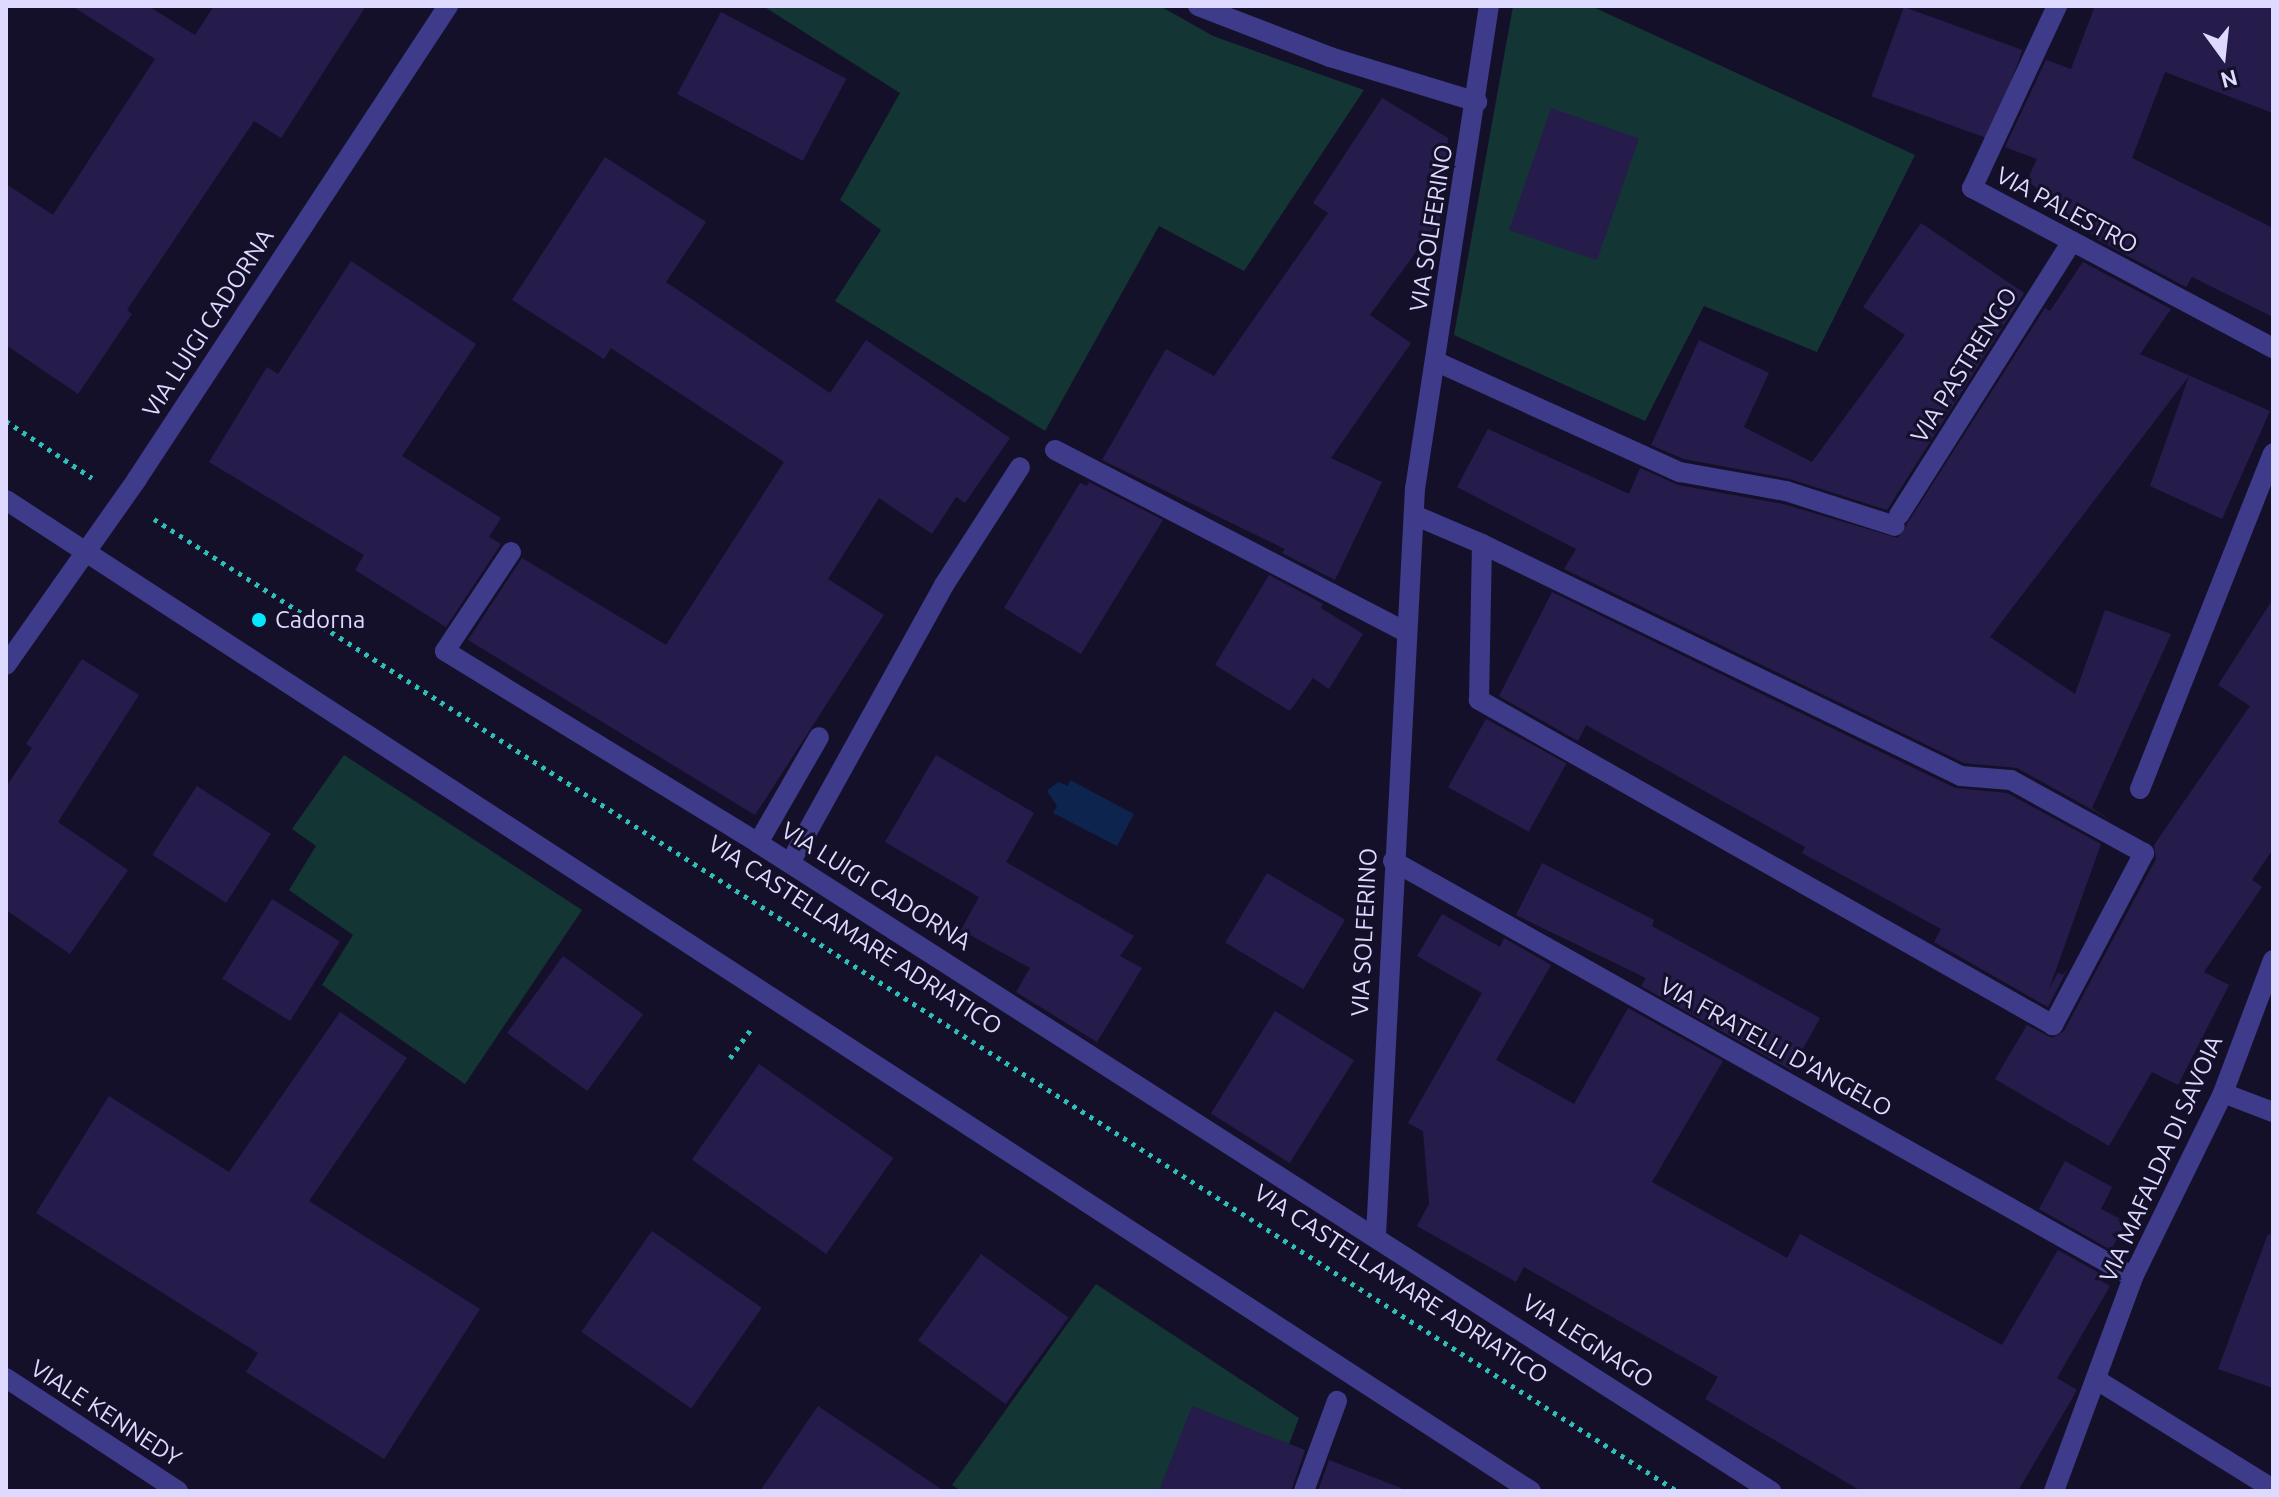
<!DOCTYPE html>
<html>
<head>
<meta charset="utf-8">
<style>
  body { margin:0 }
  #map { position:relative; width:2279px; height:1497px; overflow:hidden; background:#15102a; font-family:Ubuntu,sans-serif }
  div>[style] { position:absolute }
  .green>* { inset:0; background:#133533 }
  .water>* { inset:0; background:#0c244e }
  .building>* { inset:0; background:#261c4c; transform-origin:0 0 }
  .path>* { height:5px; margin-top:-2.5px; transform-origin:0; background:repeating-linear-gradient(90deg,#2ebfb6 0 4px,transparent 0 10px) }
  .minor>* { height:20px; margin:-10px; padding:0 10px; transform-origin:10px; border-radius:10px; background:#3e3b8a }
  .dots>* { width:22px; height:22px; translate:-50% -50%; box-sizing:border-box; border:4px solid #15102a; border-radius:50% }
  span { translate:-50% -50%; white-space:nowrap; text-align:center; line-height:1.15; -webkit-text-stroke:6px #15102a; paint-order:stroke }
  .street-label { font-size:24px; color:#dedaff }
  .poi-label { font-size:24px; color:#dedaff }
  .left { translate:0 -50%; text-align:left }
  .frame { position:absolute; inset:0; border:8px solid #dedaff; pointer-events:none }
  .north { position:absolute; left:2183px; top:16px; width:80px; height:80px; -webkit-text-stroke:6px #15102a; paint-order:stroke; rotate:165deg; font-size:22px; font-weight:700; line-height:32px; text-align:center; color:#dedaff }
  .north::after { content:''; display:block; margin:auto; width:28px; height:36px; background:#dedaff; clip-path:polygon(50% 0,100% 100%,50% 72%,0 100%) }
</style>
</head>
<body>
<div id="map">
  <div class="green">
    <div style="clip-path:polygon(763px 6px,1160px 6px,1213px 36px,1364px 90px,1244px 271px,1159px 226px,1045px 431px,835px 301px,881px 230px,840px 200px,900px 93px)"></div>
    <div style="clip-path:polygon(1513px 6px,1591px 6px,1915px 155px,1817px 352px,1704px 306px,1645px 421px,1454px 335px)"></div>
    <div style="clip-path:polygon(344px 755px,582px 910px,465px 1084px,322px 985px,353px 935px,289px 890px,316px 846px,292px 829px)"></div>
    <div style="clip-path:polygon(1096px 1284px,1299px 1418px,1271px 1491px,961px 1491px,952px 1485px)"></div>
  </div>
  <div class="water">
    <div style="clip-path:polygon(1070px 780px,1134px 814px,1117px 846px,1053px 813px,1057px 806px,1047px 791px,1058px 782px,1068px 786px)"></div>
  </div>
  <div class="building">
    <div style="clip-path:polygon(72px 6px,148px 6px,195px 35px,214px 6px,366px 6px,281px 138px,254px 121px,127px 310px,132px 314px,78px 394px,6px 345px,6px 184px,53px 215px,155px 59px)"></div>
    <div style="clip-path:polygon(2095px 6px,2273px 6px,2273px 113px,2165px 72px,2132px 158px,2273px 228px,2273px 317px,2192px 277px,2186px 287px,2098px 240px,2027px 180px,2037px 159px,2005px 147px,2046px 60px,2071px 69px)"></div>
    <div style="left:1904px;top:7px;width:126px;height:95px;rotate:20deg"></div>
    <div style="left:721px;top:12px;width:142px;height:93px;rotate:28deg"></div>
    <div style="clip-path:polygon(1382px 98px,1448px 138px,1440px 219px,1370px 315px,1411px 343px,1331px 458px,1382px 482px,1335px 580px,1282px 553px,1285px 549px,1102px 460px,1166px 349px,1214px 376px,1328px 213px,1313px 203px)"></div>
    <div style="left:1551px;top:108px;width:93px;height:129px;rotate:19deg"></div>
    <div style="clip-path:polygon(605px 157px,706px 222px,666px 282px,830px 393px,866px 340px,1010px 438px,965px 503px,956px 497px,932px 534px,879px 498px,828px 579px,884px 615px,755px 815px,468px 640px,522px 558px,666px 645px,784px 462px,611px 348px,604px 359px,512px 300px)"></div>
    <div style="clip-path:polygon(1921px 223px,2024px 293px,1887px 510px,1790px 479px,1684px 459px,1651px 445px,1699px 340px,1769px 373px,1744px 427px,1812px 462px,1905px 335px,1863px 307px)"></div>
    <div style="clip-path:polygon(351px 261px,476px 344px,402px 456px,501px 518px,489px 537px,501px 544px,446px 627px,355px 570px,364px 555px,209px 462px,267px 367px,278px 374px)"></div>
    <div style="clip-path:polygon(2083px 262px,2171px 309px,2140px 354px,2270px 411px,2222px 519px,2150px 486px,2189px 376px,1990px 637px,2075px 694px,2105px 610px,2171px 634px,2092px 808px,2111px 820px,2017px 768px,1964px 763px,1564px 569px,1576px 549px,1457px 487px,1488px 429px,1629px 494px,1640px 468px,1678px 485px,1783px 504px,1898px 538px,2045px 308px,2050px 311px)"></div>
    <div style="clip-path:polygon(1089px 482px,1163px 520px,1081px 654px,1004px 608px,1080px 483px,1087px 486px)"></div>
    <div style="clip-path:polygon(1269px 575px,1323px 604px,1321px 608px,1363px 634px,1329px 689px,1313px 678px,1290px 711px,1215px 665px)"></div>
    <div style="clip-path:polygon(1552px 592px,1955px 788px,2007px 793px,2101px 844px,2049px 989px,2058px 973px,2063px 975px,2068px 968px,2048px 1007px,1934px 942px,1941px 929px,1802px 853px,1805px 847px,1586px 725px,1578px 741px,1499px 696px)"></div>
    <div style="clip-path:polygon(2273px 599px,2273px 849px,2252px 880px,2262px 887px,2204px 972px,2229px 985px,2178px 1085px,2152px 1072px,2109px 1146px,1995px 1079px,2027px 1025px,2052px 1038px,2064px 1031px,2156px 859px,2154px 845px,2250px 706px,2218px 685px)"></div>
    <div style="clip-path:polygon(82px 659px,139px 695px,58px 822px,128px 870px,70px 954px,6px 910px,6px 787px,32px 748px,26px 744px)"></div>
    <div style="left:1486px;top:719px;width:92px;height:78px;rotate:29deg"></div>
    <div style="clip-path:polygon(936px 755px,1034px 813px,1006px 862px,1134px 936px,1120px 956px,1142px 968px,1097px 1042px,1016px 992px,1030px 968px,961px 930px,979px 897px,885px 842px)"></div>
    <div style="left:197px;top:786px;width:88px;height:82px;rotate:33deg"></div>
    <div style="clip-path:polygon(1542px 863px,1654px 920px,1652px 926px,1820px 1018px,1791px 1070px,1641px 986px,1646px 978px,1516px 915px)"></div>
    <div style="left:1267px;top:873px;width:91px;height:81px;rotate:31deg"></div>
    <div style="left:272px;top:899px;width:80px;height:94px;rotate:32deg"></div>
    <div style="clip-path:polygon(1442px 914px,1500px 947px,1504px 938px,1551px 965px,1496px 1060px,1574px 1104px,1628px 1008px,1723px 1061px,1652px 1182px,1787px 1258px,1800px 1234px,2002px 1345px,2058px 1250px,2099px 1273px,2096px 1278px,2110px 1286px,2057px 1378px,2077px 1390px,2018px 1491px,1861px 1491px,1705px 1399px,1718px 1377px,1524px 1267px,1516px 1282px,1417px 1226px,1429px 1204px,1423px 1131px,1408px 1123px,1482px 993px,1417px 956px)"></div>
    <div style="left:563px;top:956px;width:99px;height:95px;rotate:36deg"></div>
    <div style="left:1275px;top:1011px;width:93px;height:121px;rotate:32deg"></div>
    <div style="clip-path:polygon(340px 1012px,407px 1058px,309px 1201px,480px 1309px,384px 1459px,246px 1372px,258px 1353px,36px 1213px,109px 1096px,229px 1172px)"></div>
    <div style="left:759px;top:1064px;width:164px;height:117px;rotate:35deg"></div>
    <div style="clip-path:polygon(2065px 1161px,2112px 1187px,2101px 1209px,2126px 1222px,2111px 1250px,2039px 1209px)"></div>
    <div style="left:652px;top:1231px;width:134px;height:123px;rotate:35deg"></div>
    <div style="clip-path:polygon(2268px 1234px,2273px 1235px,2273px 1388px,2218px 1369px)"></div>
    <div style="left:981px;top:1254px;width:108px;height:107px;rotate:36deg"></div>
    <div style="clip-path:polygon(818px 1406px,944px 1491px,760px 1491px)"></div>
    <div style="clip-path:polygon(1192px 1406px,1305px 1450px,1291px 1491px,1159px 1491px)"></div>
    <div style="clip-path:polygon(1329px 1460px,1401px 1488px,1401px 1491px,1318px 1491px)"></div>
  </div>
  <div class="path">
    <div style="left:6px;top:421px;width:103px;rotate:33.5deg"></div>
    <div style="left:154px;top:519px;width:1807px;rotate:32.55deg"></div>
    <div style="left:730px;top:1058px;width:36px;rotate:-54deg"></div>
  </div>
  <div class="minor">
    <div style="left:1198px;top:6px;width:142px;rotate:21.1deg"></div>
    <div style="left:1330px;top:57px;width:154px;rotate:17deg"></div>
    <div style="left:2057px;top:6px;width:201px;rotate:115deg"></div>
    <div style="left:1972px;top:188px;width:341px;rotate:28deg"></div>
    <div style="left:1437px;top:362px;width:267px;rotate:24.4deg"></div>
    <div style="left:1680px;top:472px;width:108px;rotate:10.2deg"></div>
    <div style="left:1786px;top:491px;width:114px;rotate:17.8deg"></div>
    <div style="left:1055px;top:450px;width:395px;rotate:27.4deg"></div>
    <div style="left:6px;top:500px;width:1819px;rotate:33.02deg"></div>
    <div style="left:1414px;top:515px;width:74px;rotate:23.1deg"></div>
    <div style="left:1482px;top:544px;width:532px;rotate:25.84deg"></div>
    <div style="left:1961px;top:776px;width:50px;rotate:4.6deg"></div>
    <div style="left:2011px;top:780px;width:152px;rotate:28.8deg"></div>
    <div style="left:2144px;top:853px;width:195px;rotate:117.9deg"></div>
    <div style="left:2053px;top:1025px;width:660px;rotate:-150.48deg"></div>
    <div style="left:1479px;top:700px;width:156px;rotate:-88.9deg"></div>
    <div style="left:1899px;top:515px;width:324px;rotate:-57.7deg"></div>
    <div style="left:511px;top:552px;width:119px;rotate:123.7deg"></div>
    <div style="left:445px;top:651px;width:367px;rotate:31.5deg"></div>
    <div style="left:758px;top:843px;width:1203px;rotate:32.61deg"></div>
    <div style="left:6px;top:665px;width:228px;rotate:-54.8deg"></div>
    <div style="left:137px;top:479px;width:566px;rotate:-56.67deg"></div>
    <div style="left:2140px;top:789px;width:361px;rotate:-68.4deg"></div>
    <div style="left:758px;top:843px;width:122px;rotate:-60.1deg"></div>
    <div style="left:1393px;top:861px;width:849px;rotate:29.34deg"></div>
    <div style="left:790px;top:863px;width:318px;rotate:-61deg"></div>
    <div style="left:944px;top:585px;width:140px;rotate:-57.2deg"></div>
    <div style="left:2223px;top:1093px;width:53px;rotate:20.8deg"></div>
    <div style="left:1376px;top:1235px;width:747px;rotate:-87.01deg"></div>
    <div style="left:1415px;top:489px;width:489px;rotate:-81.3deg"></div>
    <div style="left:6px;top:1378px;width:206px;rotate:33.3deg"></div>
    <div style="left:2097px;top:1380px;width:207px;rotate:31.8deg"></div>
    <div style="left:1304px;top:1491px;width:96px;rotate:-69.9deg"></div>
    <div style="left:2054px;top:1491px;width:228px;rotate:-69.7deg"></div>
    <div style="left:2133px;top:1277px;width:205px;rotate:-63.9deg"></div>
    <div style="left:2223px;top:1093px;width:142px;rotate:-69.4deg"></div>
  </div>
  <div class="dots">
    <div style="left:259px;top:620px;background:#06e6ff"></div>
  </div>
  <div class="street-label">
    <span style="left:2067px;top:210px;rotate:28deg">VIA PALESTRO</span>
    <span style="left:1431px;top:228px;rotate:-81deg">VIA SOLFERINO</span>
    <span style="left:208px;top:323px;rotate:-57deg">VIA LUIGI CADORNA</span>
    <span style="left:1964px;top:365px;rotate:-58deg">VIA PASTRENGO</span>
    <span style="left:876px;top:886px;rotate:32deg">VIA LUIGI CADORNA</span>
    <span style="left:1364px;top:932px;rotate:-87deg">VIA SOLFERINO</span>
    <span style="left:855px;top:935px;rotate:33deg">VIA CASTELLAMARE ADRIATICO</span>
    <span style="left:1776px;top:1047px;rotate:29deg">VIA FRATELLI D'ANGELO</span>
    <span style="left:2161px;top:1159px;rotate:-66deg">VIA MAFALDA DI SAVOIA</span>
    <span style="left:1401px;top:1284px;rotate:33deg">VIA CASTELLAMARE ADRIATICO</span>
    <span style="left:1588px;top:1341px;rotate:33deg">VIA LEGNAGO</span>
    <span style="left:106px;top:1413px;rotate:33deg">VIALE KENNEDY</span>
  </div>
  <div class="poi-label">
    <span class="left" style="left:275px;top:620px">Cadorna</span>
  </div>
  <div class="frame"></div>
  <div class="north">N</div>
</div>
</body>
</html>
